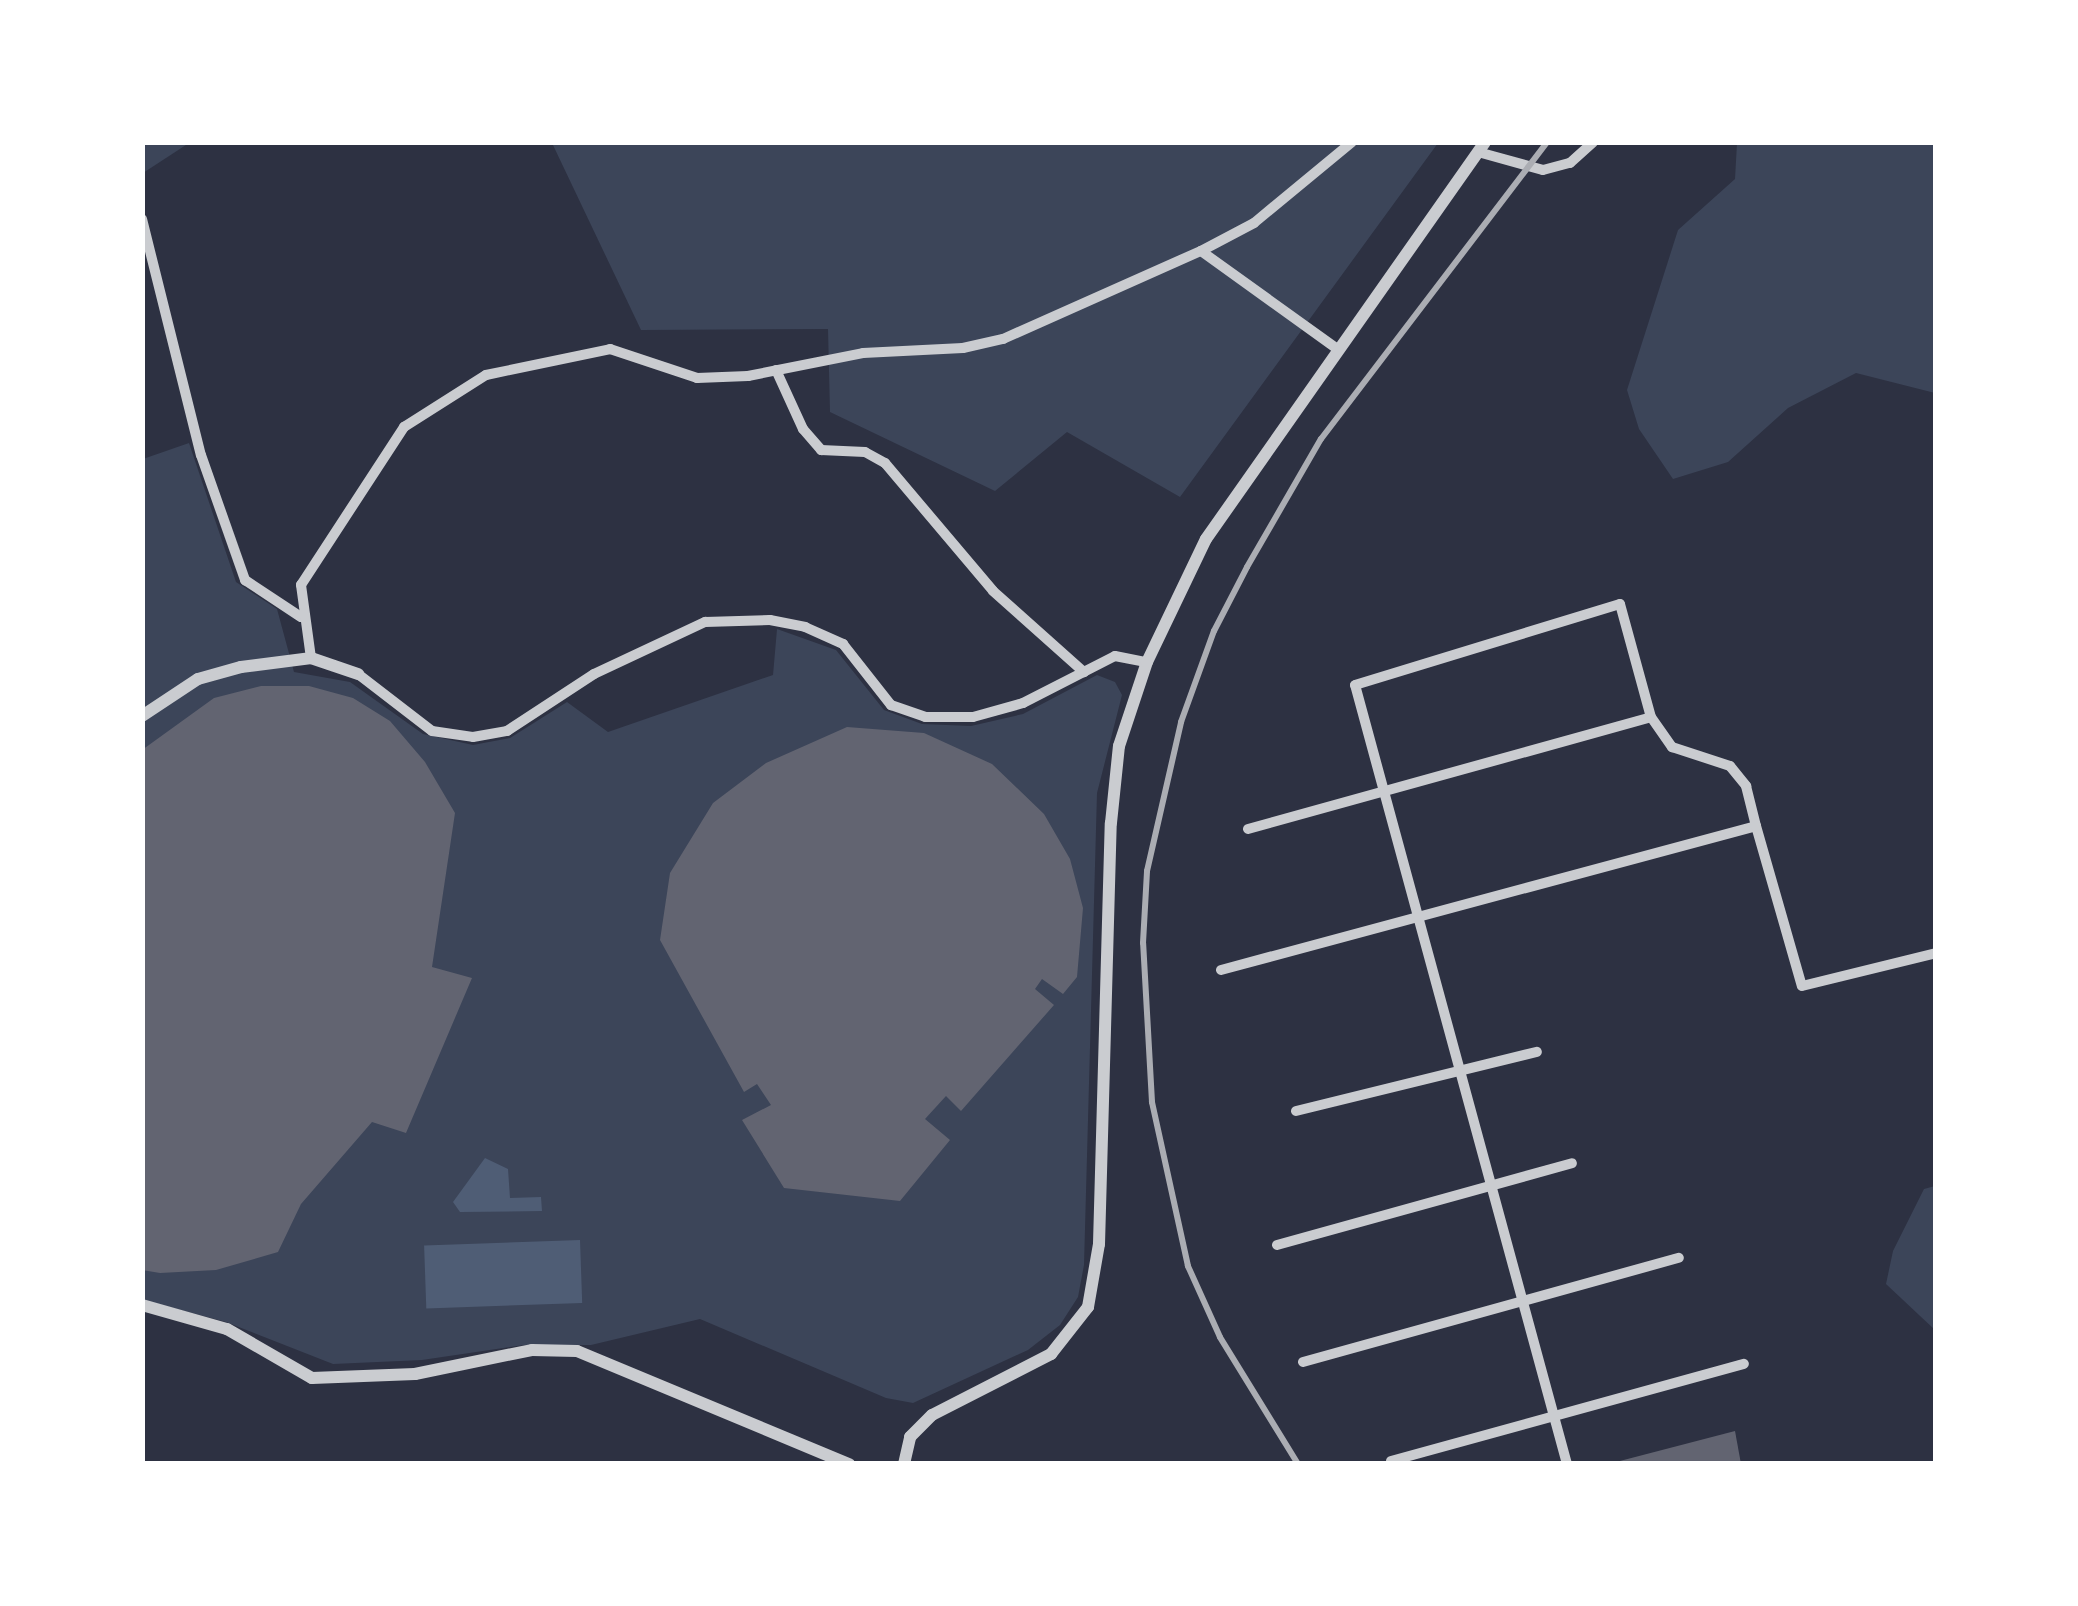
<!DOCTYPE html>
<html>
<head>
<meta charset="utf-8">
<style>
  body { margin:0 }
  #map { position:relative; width:2078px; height:1606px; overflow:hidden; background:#2d3142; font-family:Figtree,sans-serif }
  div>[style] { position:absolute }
  .green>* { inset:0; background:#3c4559 }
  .water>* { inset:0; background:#4f5d75; transform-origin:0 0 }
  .building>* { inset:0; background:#626471 }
  .minor>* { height:10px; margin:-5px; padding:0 5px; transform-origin:5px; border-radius:5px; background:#caccd0 }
  .tertiary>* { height:12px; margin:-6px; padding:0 6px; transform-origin:6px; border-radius:6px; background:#caccd0 }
  .rail>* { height:6px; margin:-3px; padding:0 3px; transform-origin:3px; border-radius:3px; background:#abadb3 }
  span { translate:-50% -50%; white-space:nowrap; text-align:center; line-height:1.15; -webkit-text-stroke:9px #fff; paint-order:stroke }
  .frame { position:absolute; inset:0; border:145px solid #fff; pointer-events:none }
</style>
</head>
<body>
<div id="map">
  <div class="green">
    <div style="clip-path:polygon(143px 142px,189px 142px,189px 143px,143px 173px)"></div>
    <div style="clip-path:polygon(552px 143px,1438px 143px,1180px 497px,1067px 432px,995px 491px,830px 412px,828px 329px,641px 330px)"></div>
    <div style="clip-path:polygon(1737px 143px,1935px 143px,1935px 393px,1856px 373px,1788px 408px,1728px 462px,1673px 479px,1639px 429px,1627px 390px,1678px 230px,1735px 179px)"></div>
    <div style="clip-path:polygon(189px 443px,236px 582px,277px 609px,294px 672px,350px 682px,423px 734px,473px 745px,510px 738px,567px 702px,608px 732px,773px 675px,777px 629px,836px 650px,884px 710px,922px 724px,971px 726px,1023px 714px,1097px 675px,1115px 682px,1122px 695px,1097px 793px,1084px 1265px,1078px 1297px,1060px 1325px,1028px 1350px,913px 1403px,886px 1398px,700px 1319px,591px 1345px,524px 1345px,422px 1360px,333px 1364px,226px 1322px,143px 1300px,143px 459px)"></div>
    <div style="clip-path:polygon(1935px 1186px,1936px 1186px,1935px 1330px,1886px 1284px,1893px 1251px,1924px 1189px)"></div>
  </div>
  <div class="water">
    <div style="clip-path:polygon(485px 1158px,508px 1169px,510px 1198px,541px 1197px,542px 1211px,460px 1212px,453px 1202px)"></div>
    <div style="left:580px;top:1240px;width:63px;height:156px;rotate:88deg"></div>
  </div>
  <div class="building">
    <div style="clip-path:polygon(261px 686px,309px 686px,353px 698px,390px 721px,425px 762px,455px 813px,432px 967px,472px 978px,406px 1133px,372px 1122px,301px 1204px,278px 1252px,216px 1270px,160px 1273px,142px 1270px,142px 750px,214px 698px)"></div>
    <div style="clip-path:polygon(847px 727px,924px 733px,992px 764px,1044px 814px,1070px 859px,1083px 908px,1077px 977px,1063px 994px,1042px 979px,1035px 989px,1054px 1005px,961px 1111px,946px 1096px,925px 1119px,950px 1140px,900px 1201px,784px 1188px,742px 1120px,771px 1105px,757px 1084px,744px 1092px,660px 940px,670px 873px,713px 803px,766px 763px)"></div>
    <div style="clip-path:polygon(1735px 1431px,1741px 1464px,1617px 1464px,1616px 1462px)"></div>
  </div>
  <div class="minor">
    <div style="left:1478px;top:152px;width:67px;rotate:15.5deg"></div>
    <div style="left:1543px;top:170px;width:28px;rotate:-15deg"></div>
    <div style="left:1570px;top:163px;width:31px;rotate:-42deg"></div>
    <div style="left:142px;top:219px;width:243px;rotate:76deg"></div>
    <div style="left:201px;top:455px;width:133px;rotate:70.6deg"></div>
    <div style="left:245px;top:580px;width:67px;rotate:33.5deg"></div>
    <div style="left:1201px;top:251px;width:60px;rotate:-27.8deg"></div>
    <div style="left:1254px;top:223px;width:127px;rotate:-39.6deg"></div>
    <div style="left:776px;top:370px;width:65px;rotate:65.4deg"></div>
    <div style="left:803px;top:429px;width:28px;rotate:49deg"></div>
    <div style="left:821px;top:450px;width:44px;rotate:2.6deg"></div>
    <div style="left:865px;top:452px;width:23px;rotate:29deg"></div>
    <div style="left:885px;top:463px;width:167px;rotate:49.8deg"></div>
    <div style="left:993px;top:591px;width:122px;rotate:41.7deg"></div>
    <div style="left:311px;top:658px;width:74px;rotate:-97.8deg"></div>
    <div style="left:301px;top:585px;width:189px;rotate:-56.9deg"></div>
    <div style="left:404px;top:427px;width:97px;rotate:-32.4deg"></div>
    <div style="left:486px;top:375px;width:127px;rotate:-11.8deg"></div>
    <div style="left:610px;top:349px;width:92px;rotate:18.4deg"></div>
    <div style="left:697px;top:378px;width:51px;rotate:-2.2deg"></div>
    <div style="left:748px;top:376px;width:117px;rotate:-11.3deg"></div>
    <div style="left:863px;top:353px;width:100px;rotate:-2.9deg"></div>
    <div style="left:963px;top:348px;width:41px;rotate:-12.7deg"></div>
    <div style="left:1003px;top:339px;width:217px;rotate:-24deg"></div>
    <div style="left:1201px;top:251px;width:166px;rotate:35.7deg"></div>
    <div style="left:358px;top:674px;width:93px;rotate:37.6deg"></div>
    <div style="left:432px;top:731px;width:41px;rotate:8.3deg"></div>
    <div style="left:473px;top:737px;width:35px;rotate:-10deg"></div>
    <div style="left:507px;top:731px;width:104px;rotate:-33.2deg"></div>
    <div style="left:594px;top:674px;width:123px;rotate:-25.1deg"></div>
    <div style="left:705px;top:622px;width:65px;rotate:-1.8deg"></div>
    <div style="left:770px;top:620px;width:36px;rotate:11deg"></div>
    <div style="left:805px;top:627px;width:42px;rotate:24.1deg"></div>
    <div style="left:843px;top:644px;width:78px;rotate:51.8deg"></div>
    <div style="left:891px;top:705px;width:36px;rotate:19deg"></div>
    <div style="left:925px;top:717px;width:48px"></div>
    <div style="left:973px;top:717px;width:52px;rotate:-15.6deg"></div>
    <div style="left:1023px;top:703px;width:103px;rotate:-27.1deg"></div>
    <div style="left:1115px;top:656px;width:33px;rotate:11deg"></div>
    <div style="left:1248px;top:829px;width:418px;rotate:-15.5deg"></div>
    <div style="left:1221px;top:970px;width:554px;rotate:-15.06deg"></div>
    <div style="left:1756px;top:826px;width:166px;rotate:74deg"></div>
    <div style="left:1802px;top:986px;width:138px;rotate:-13.8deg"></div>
    <div style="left:1296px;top:1111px;width:248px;rotate:-13.8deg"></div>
    <div style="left:1277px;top:1245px;width:306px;rotate:-15.5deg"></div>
    <div style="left:1303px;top:1362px;width:390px;rotate:-15.5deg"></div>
    <div style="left:1391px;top:1461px;width:366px;rotate:-15.4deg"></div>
    <div style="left:1567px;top:1464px;width:807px;rotate:-105.22deg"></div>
    <div style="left:1355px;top:685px;width:277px;rotate:-17deg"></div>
    <div style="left:1620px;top:604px;width:117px;rotate:74.7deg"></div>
    <div style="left:1651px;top:717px;width:37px;rotate:55deg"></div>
    <div style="left:1672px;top:747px;width:61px;rotate:18.1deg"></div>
    <div style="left:1730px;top:766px;width:26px;rotate:51deg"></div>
    <div style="left:1746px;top:786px;width:41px;rotate:76deg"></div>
  </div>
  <div class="tertiary">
    <div style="left:142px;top:716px;width:67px;rotate:-33.5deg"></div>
    <div style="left:198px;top:679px;width:45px;rotate:-15.6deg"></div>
    <div style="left:241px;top:667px;width:71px;rotate:-7.3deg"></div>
    <div style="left:311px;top:658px;width:50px;rotate:18.8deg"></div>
    <div style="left:142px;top:1305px;width:88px;rotate:15.8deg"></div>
    <div style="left:227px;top:1329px;width:98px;rotate:30deg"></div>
    <div style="left:312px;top:1378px;width:103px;rotate:-2.2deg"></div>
    <div style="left:415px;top:1374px;width:119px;rotate:-11.6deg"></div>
    <div style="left:532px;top:1350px;width:45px;rotate:1.3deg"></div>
    <div style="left:577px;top:1351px;width:295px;rotate:22.6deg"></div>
    <div style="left:904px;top:1464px;width:28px;rotate:-77deg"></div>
    <div style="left:910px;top:1437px;width:31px;rotate:-45deg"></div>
    <div style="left:932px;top:1415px;width:134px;rotate:-27.1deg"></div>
    <div style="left:1051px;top:1354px;width:60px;rotate:-51.8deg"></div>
    <div style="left:1088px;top:1307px;width:64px;rotate:-80.1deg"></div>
    <div style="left:1099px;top:1244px;width:421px;rotate:-88.4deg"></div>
    <div style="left:1111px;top:823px;width:77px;rotate:-84.1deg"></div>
    <div style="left:1119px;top:746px;width:89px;rotate:-71.6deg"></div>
    <div style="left:1147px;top:662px;width:136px;rotate:-64.4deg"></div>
    <div style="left:1206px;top:539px;width:485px;rotate:-54.9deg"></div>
  </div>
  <div class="rail">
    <div style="left:1298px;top:1464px;width:149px;rotate:-121.6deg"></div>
    <div style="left:1220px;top:1337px;width:78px;rotate:-114.3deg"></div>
    <div style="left:1188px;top:1266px;width:168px;rotate:-102.4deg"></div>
    <div style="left:1152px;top:1102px;width:159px;rotate:-93.2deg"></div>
    <div style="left:1143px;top:943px;width:72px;rotate:-86.8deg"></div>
    <div style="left:1147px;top:871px;width:153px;rotate:-77.1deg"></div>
    <div style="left:1181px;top:722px;width:97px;rotate:-70.1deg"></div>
    <div style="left:1214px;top:631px;width:72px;rotate:-62.7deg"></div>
    <div style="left:1247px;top:567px;width:148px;rotate:-60deg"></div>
    <div style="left:1321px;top:439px;width:373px;rotate:-52.7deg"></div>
  </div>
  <div class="frame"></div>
</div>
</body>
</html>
